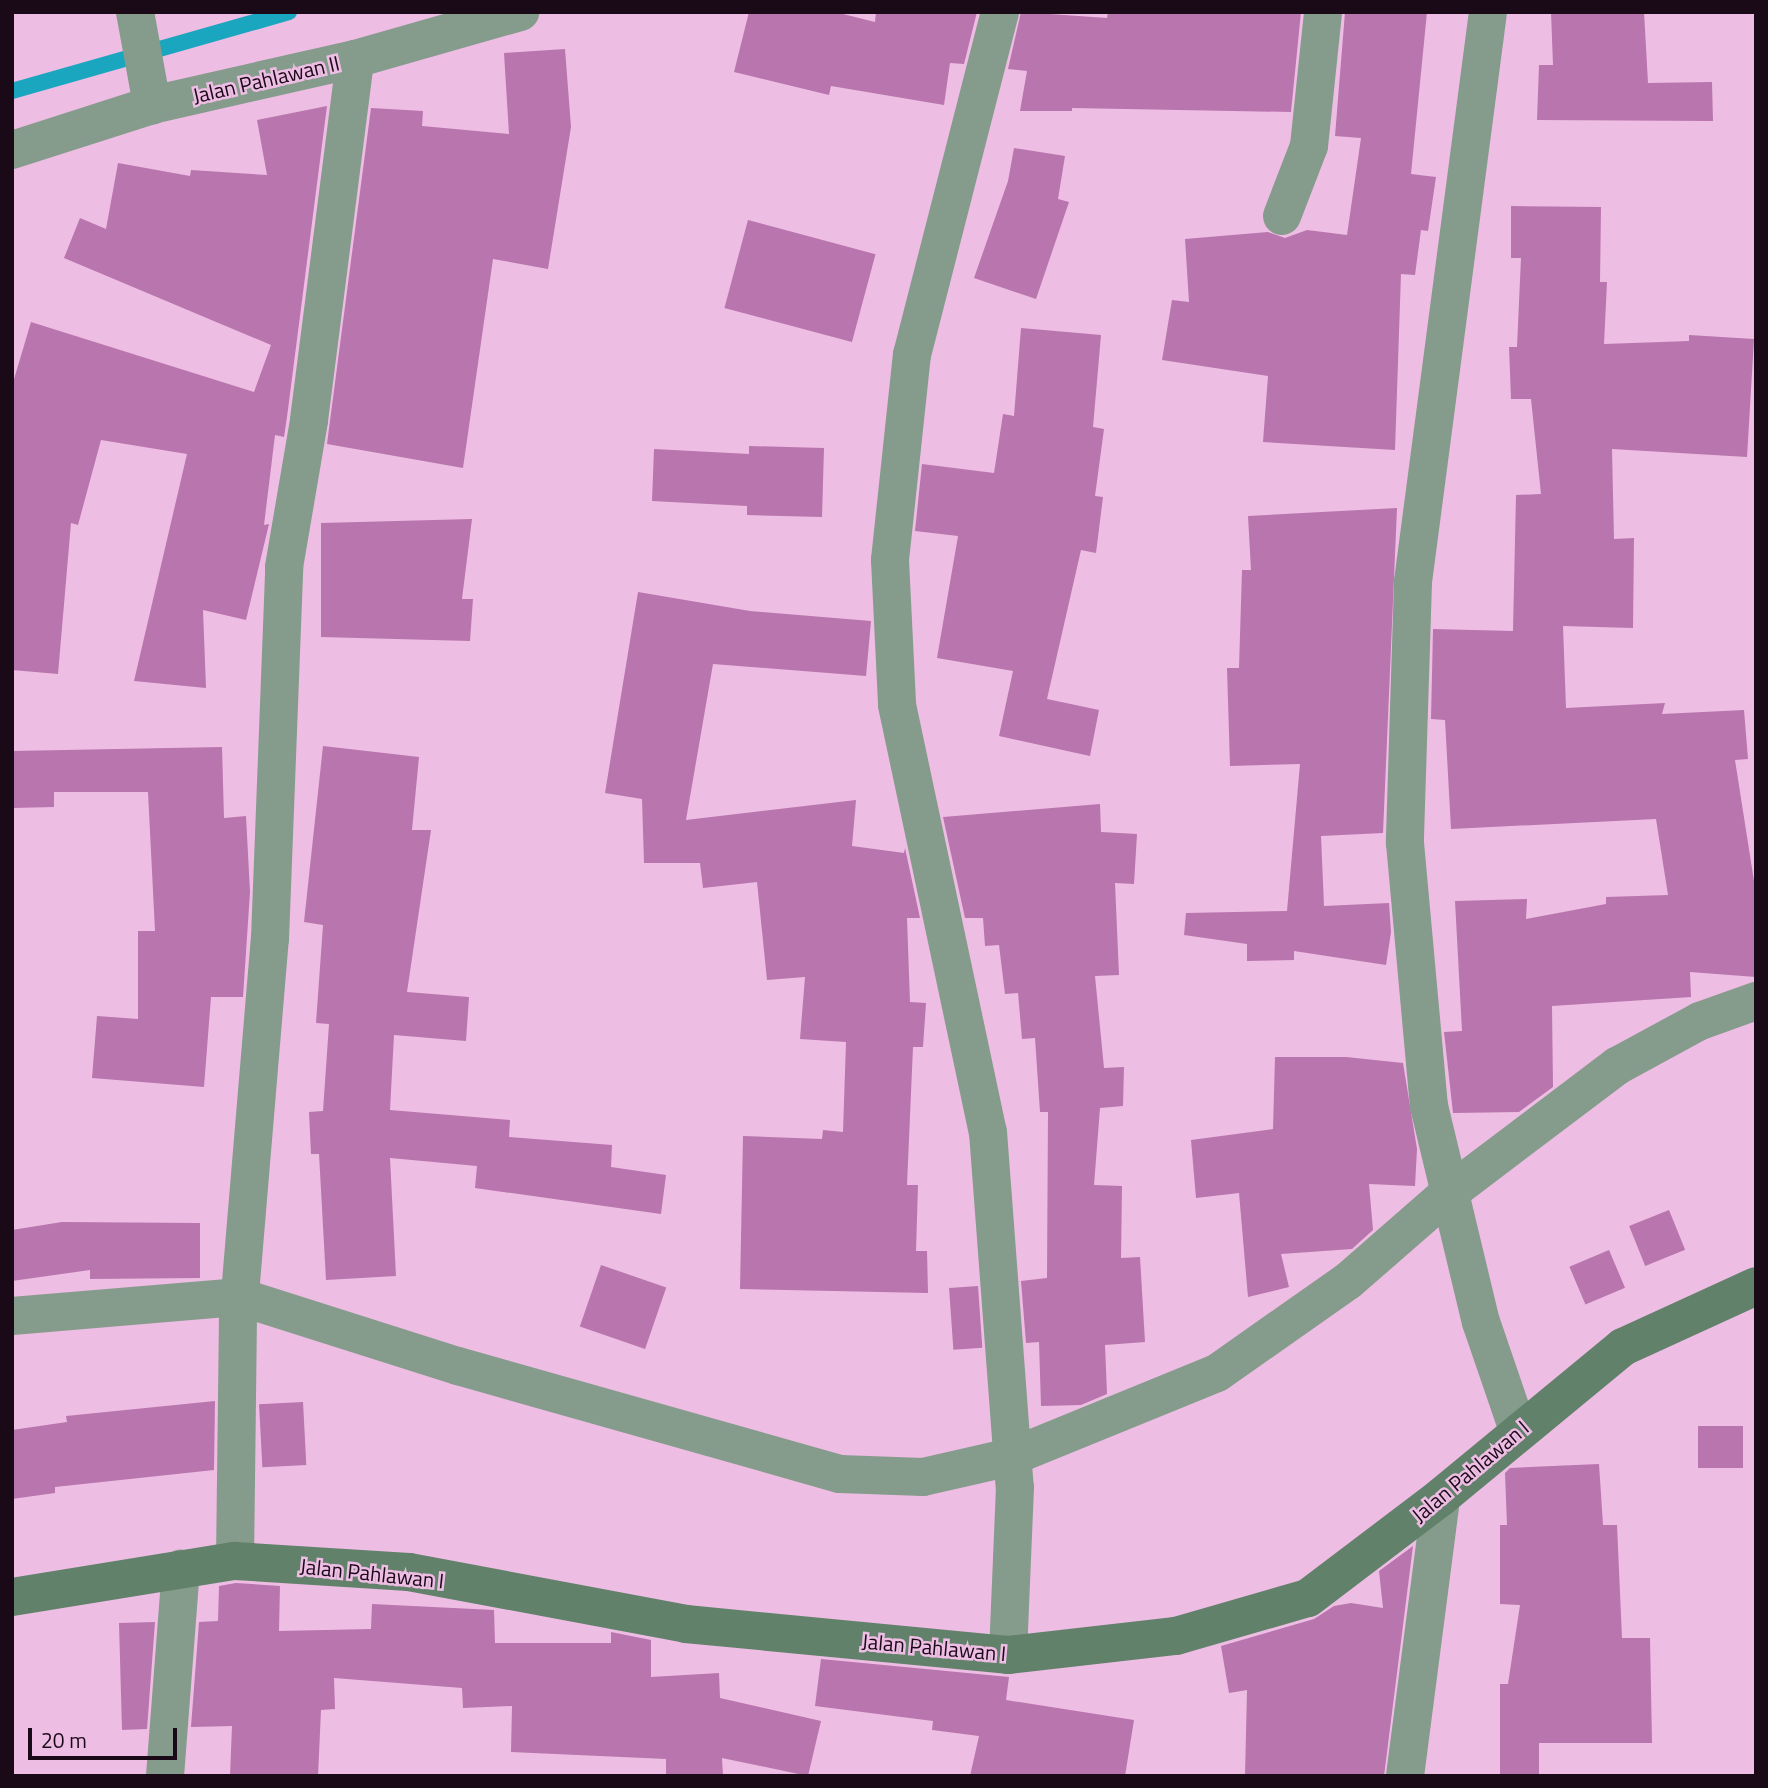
<!DOCTYPE html>
<html>
<head>
<meta charset="utf-8">
<style>
  body { margin:0 }
  #map { position:relative; width:1768px; height:1788px; overflow:hidden; background:#edbde3; font-family:"Titillium Web",sans-serif }
  div>[style] { position:absolute }
  .stream>* { height:16px; margin:-8px; padding:0 8px; transform-origin:8px; border-radius:8px; background:#1aa6be }
  .building>* { inset:0; background:#b975ad; transform-origin:0 0 }
  .minor>* { height:38px; margin:-19px; padding:0 19px; transform-origin:19px; border-radius:19px; background:#859b8b }
  .tertiary>* { height:38px; margin:-19px; padding:0 19px; transform-origin:19px; border-radius:19px; background:#859b8b }
  .secondary>* { height:38px; margin:-19px; padding:0 19px; transform-origin:19px; border-radius:19px; background:#61816a }
  span { translate:-50% -50%; white-space:nowrap; text-align:center; line-height:1.15; -webkit-text-stroke:5px #edbde3; paint-order:stroke }
  .street-label { font-size:21px; color:#1a0a18 }
  .frame { position:absolute; inset:0; border:14px solid #1a0a18; pointer-events:none }
  .scale { position:absolute; left:28px; top:1728px; width:149px; height:32px; box-sizing:border-box; border:4px solid #1a0a18; border-top:0; padding-left:9px; font-size:21px; line-height:24px; white-space:nowrap; color:#1a0a18; -webkit-text-stroke:5px #edbde3; paint-order:stroke }
</style>
</head>
<body>
<div id="map">
  <div class="stream">
    <div style="left:12px;top:91px;width:288px;rotate:-15.9deg"></div>
  </div>
  <div class="building">
    <div style="clip-path:polygon(749px 12px,835px 12px,875px 22px,876px 12px,977px 12px,964px 64px,950px 63px,944px 105px,831px 86px,829px 95px,734px 72px)"></div>
    <div style="clip-path:polygon(1021px 12px,1107px 18px,1108px 12px,1301px 12px,1291px 112px,1072px 108px,1072px 111px,1020px 111px,1027px 71px,1008px 69px)"></div>
    <div style="clip-path:polygon(1345px 12px,1427px 12px,1411px 174px,1436px 177px,1428px 231px,1421px 230px,1415px 275px,1401px 274px,1395px 450px,1263px 442px,1268px 376px,1162px 360px,1172px 300px,1189px 302px,1185px 239px,1268px 232px,1285px 238px,1307px 230px,1347px 235px,1361px 138px,1335px 136px)"></div>
    <div style="clip-path:polygon(1551px 12px,1644px 12px,1648px 83px,1712px 82px,1713px 121px,1537px 120px,1539px 65px,1553px 65px)"></div>
    <div style="clip-path:polygon(565px 49px,571px 127px,548px 269px,493px 259px,463px 468px,327px 444px,371px 108px,423px 111px,422px 126px,509px 134px,504px 53px)"></div>
    <div style="clip-path:polygon(327px 106px,287px 417px,284px 437px,275px 435px,264px 525px,269px 524px,246px 620px,203px 610px,206px 688px,134px 681px,187px 454px,101px 440px,78px 525px,71px 523px,58px 674px,12px 670px,12px 386px,31px 322px,254px 392px,271px 345px,64px 258px,80px 218px,106px 229px,118px 163px,190px 176px,191px 170px,267px 175px,257px 120px)"></div>
    <div style="clip-path:polygon(1014px 148px,1065px 156px,1058px 199px,1069px 202px,1036px 299px,974px 278px,1008px 181px)"></div>
    <div style="clip-path:polygon(1511px 206px,1601px 207px,1600px 282px,1607px 282px,1604px 344px,1689px 341px,1689px 335px,1754px 339px,1747px 457px,1612px 449px,1614px 539px,1634px 538px,1633px 628px,1563px 626px,1566px 708px,1665px 703px,1662px 714px,1744px 710px,1748px 759px,1735px 760px,1756px 894px,1756px 977px,1690px 972px,1691px 997px,1552px 1006px,1553px 1087px,1519px 1112px,1453px 1113px,1444px 1032px,1462px 1031px,1455px 901px,1527px 899px,1526px 919px,1606px 904px,1606px 897px,1668px 895px,1656px 819px,1451px 829px,1445px 720px,1431px 719px,1433px 629px,1513px 631px,1516px 495px,1541px 494px,1531px 399px,1511px 399px,1509px 347px,1517px 347px,1521px 258px,1511px 258px)"></div>
    <div style="left:748px;top:220px;width:132px;height:91px;rotate:15deg"></div>
    <div style="clip-path:polygon(1021px 328px,1101px 335px,1093px 427px,1104px 429px,1095px 496px,1103px 497px,1096px 553px,1081px 550px,1047px 699px,1099px 710px,1090px 756px,999px 736px,1013px 671px,937px 658px,958px 536px,915px 531px,922px 464px,994px 473px,1003px 414px,1014px 416px)"></div>
    <div style="clip-path:polygon(749px 446px,824px 448px,822px 517px,747px 515px,747px 506px,652px 501px,654px 449px,749px 454px)"></div>
    <div style="clip-path:polygon(1397px 508px,1383px 833px,1321px 836px,1324px 906px,1389px 903px,1391px 932px,1386px 965px,1294px 951px,1294px 960px,1247px 961px,1247px 944px,1184px 935px,1186px 913px,1287px 911px,1300px 764px,1230px 766px,1227px 668px,1239px 668px,1242px 570px,1251px 570px,1248px 516px)"></div>
    <div style="clip-path:polygon(472px 519px,462px 599px,473px 599px,470px 641px,321px 637px,321px 523px)"></div>
    <div style="clip-path:polygon(638px 592px,750px 611px,871px 621px,866px 676px,713px 664px,686px 820px,856px 800px,852px 846px,904px 853px,905px 848px,920px 918px,907px 918px,910px 1002px,926px 1003px,923px 1047px,913px 1047px,907px 1185px,918px 1185px,916px 1251px,927px 1251px,928px 1293px,740px 1289px,743px 1136px,822px 1139px,823px 1130px,843px 1132px,846px 1042px,800px 1039px,805px 977px,767px 980px,757px 882px,703px 888px,700px 863px,644px 863px,642px 799px,605px 793px)"></div>
    <div style="clip-path:polygon(323px 746px,419px 757px,412px 830px,431px 830px,407px 992px,469px 997px,466px 1041px,394px 1035px,390px 1110px,510px 1120px,509px 1137px,612px 1145px,611px 1167px,666px 1175px,661px 1214px,475px 1188px,477px 1166px,390px 1158px,396px 1276px,326px 1280px,319px 1154px,311px 1154px,309px 1112px,323px 1111px,329px 1024px,316px 1023px,323px 925px,304px 922px)"></div>
    <div style="clip-path:polygon(222px 747px,224px 818px,246px 816px,250px 892px,243px 997px,211px 997px,204px 1087px,92px 1078px,97px 1016px,138px 1019px,138px 931px,155px 931px,148px 792px,54px 792px,54px 807px,12px 808px,12px 751px)"></div>
    <div style="clip-path:polygon(1100px 804px,1101px 832px,1137px 834px,1134px 884px,1115px 883px,1119px 975px,1095px 976px,1104px 1068px,1124px 1067px,1123px 1106px,1100px 1108px,1094px 1185px,1122px 1186px,1121px 1258px,1140px 1257px,1145px 1342px,1105px 1345px,1107px 1394px,1081px 1405px,1041px 1406px,1039px 1342px,1026px 1343px,1021px 1281px,1047px 1278px,1048px 1112px,1040px 1112px,1035px 1038px,1022px 1039px,1018px 993px,1005px 994px,999px 945px,985px 946px,983px 918px,965px 918px,943px 817px)"></div>
    <div style="clip-path:polygon(1275px 1057px,1346px 1057px,1403px 1063px,1417px 1149px,1415px 1186px,1369px 1184px,1373px 1230px,1352px 1249px,1281px 1254px,1289px 1287px,1248px 1297px,1239px 1193px,1196px 1198px,1191px 1140px,1273px 1129px)"></div>
    <div style="left:1669px;top:1210px;width:43px;height:43px;rotate:68deg"></div>
    <div style="clip-path:polygon(62px 1222px,200px 1223px,200px 1278px,90px 1279px,90px 1270px,12px 1281px,12px 1230px)"></div>
    <div style="left:1609px;top:1250px;width:41px;height:43px;rotate:67deg"></div>
    <div style="left:601px;top:1265px;width:69px;height:65px;rotate:19deg"></div>
    <div style="left:978px;top:1286px;width:62px;height:29px;rotate:86deg"></div>
    <div style="clip-path:polygon(215px 1401px,214px 1470px,55px 1487px,55px 1493px,12px 1499px,12px 1430px,67px 1422px,66px 1416px)"></div>
    <div style="left:303px;top:1402px;width:63px;height:44px;rotate:87deg"></div>
    <div style="left:1698px;top:1426px;width:45px;height:42px"></div>
    <div style="clip-path:polygon(1599px 1464px,1603px 1525px,1617px 1525px,1622px 1638px,1650px 1638px,1652px 1743px,1539px 1743px,1539px 1776px,1500px 1776px,1500px 1684px,1508px 1684px,1520px 1605px,1500px 1604px,1500px 1525px,1507px 1525px,1505px 1473px,1510px 1468px)"></div>
    <div style="clip-path:polygon(1413px 1546px,1384px 1776px,1245px 1776px,1247px 1690px,1229px 1693px,1221px 1646px,1314px 1619px,1334px 1606px,1351px 1603px,1383px 1608px,1379px 1571px)"></div>
    <div style="clip-path:polygon(236px 1583px,280px 1586px,279px 1631px,371px 1629px,372px 1604px,494px 1610px,495px 1643px,611px 1643px,611px 1632px,651px 1640px,651px 1677px,719px 1673px,720px 1698px,821px 1721px,808px 1776px,722px 1758px,723px 1776px,666px 1776px,666px 1759px,511px 1752px,512px 1706px,463px 1708px,462px 1688px,334px 1678px,335px 1709px,321px 1710px,318px 1776px,230px 1776px,232px 1726px,191px 1727px,199px 1622px,218px 1621px,219px 1586px)"></div>
    <div style="clip-path:polygon(155px 1622px,147px 1729px,122px 1730px,119px 1623px)"></div>
    <div style="clip-path:polygon(821px 1659px,1009px 1677px,1006px 1700px,1134px 1720px,1125px 1776px,970px 1776px,979px 1736px,932px 1730px,933px 1721px,815px 1706px)"></div>
  </div>
  <div class="minor">
    <div style="left:135px;top:12px;width:95px;rotate:79.6deg"></div>
    <div style="left:1000px;top:12px;width:353px;rotate:104.4deg"></div>
    <div style="left:912px;top:354px;width:207px;rotate:96.1deg"></div>
    <div style="left:890px;top:560px;width:145px;rotate:87.2deg"></div>
    <div style="left:897px;top:705px;width:437px;rotate:78deg"></div>
    <div style="left:988px;top:1132px;width:356px;rotate:85.7deg"></div>
    <div style="left:1015px;top:1487px;width:168px;rotate:92.4deg"></div>
    <div style="left:1488px;top:12px;width:575px;rotate:97.5deg"></div>
    <div style="left:1413px;top:582px;width:261px;rotate:91.8deg"></div>
    <div style="left:1405px;top:843px;width:264px;rotate:84.8deg"></div>
    <div style="left:1429px;top:1106px;width:222px;rotate:76.5deg"></div>
    <div style="left:1481px;top:1322px;width:114px;rotate:71.1deg"></div>
    <div style="left:1282px;top:216px;width:75px;rotate:-68.9deg"></div>
    <div style="left:1309px;top:146px;width:135px;rotate:-84deg"></div>
    <div style="left:12px;top:1316px;width:229px;rotate:-4.8deg"></div>
    <div style="left:240px;top:1297px;width:229px;rotate:17.6deg"></div>
    <div style="left:458px;top:1366px;width:397px;rotate:15.8deg"></div>
    <div style="left:840px;top:1474px;width:83px;rotate:2.1deg"></div>
    <div style="left:923px;top:1477px;width:90px;rotate:-12.8deg"></div>
    <div style="left:1011px;top:1457px;width:222px;rotate:-22.2deg"></div>
    <div style="left:1217px;top:1373px;width:160px;rotate:-35.1deg"></div>
    <div style="left:1348px;top:1281px;width:134px;rotate:-41.1deg"></div>
    <div style="left:1449px;top:1193px;width:211px;rotate:-37.1deg"></div>
    <div style="left:1617px;top:1066px;width:94px;rotate:-28.5deg"></div>
    <div style="left:1700px;top:1021px;width:59px;rotate:-19.7deg"></div>
    <div style="left:235px;top:1561px;width:243px;rotate:-89.3deg"></div>
    <div style="left:238px;top:1318px;width:380px;rotate:-85.2deg"></div>
    <div style="left:270px;top:939px;width:372px;rotate:-87.8deg"></div>
    <div style="left:284px;top:567px;width:149px;rotate:-80.3deg"></div>
    <div style="left:309px;top:420px;width:364px;rotate:-82.7deg"></div>
    <div style="left:165px;top:1776px;width:208px;rotate:-85.6deg"></div>
    <div style="left:1405px;top:1776px;width:281px;rotate:-82.6deg"></div>
  </div>
  <div class="tertiary">
    <div style="left:12px;top:150px;width:147px;rotate:-17.8deg"></div>
    <div style="left:152px;top:105px;width:208px;rotate:-12.8deg"></div>
    <div style="left:355px;top:59px;width:172px;rotate:-15.9deg"></div>
  </div>
  <div class="secondary">
    <div style="left:12px;top:1597px;width:226px;rotate:-9.2deg"></div>
    <div style="left:235px;top:1561px;width:174px;rotate:3.6deg"></div>
    <div style="left:409px;top:1572px;width:282px;rotate:10.6deg"></div>
    <div style="left:686px;top:1624px;width:323px;rotate:5.5deg"></div>
    <div style="left:1008px;top:1655px;width:169px;rotate:-6.5deg"></div>
    <div style="left:1176px;top:1636px;width:137px;rotate:-16.1deg"></div>
    <div style="left:1308px;top:1598px;width:167px;rotate:-37.2deg"></div>
    <div style="left:1441px;top:1497px;width:236px;rotate:-39.5deg"></div>
    <div style="left:1623px;top:1347px;width:146px;rotate:-24.6deg"></div>
  </div>
  <div class="street-label">
    <span style="left:266px;top:79px;rotate:-13deg">Jalan Pahlawan II</span>
    <span style="left:1470px;top:1471px;rotate:-40deg">Jalan Pahlawan I</span>
    <span style="left:372px;top:1573px;rotate:6deg">Jalan Pahlawan I</span>
    <span style="left:934px;top:1647px;rotate:5deg">Jalan Pahlawan I</span>
  </div>
  <div class="frame"></div>
  <div class="scale">20 m</div>
</div>
</body>
</html>
